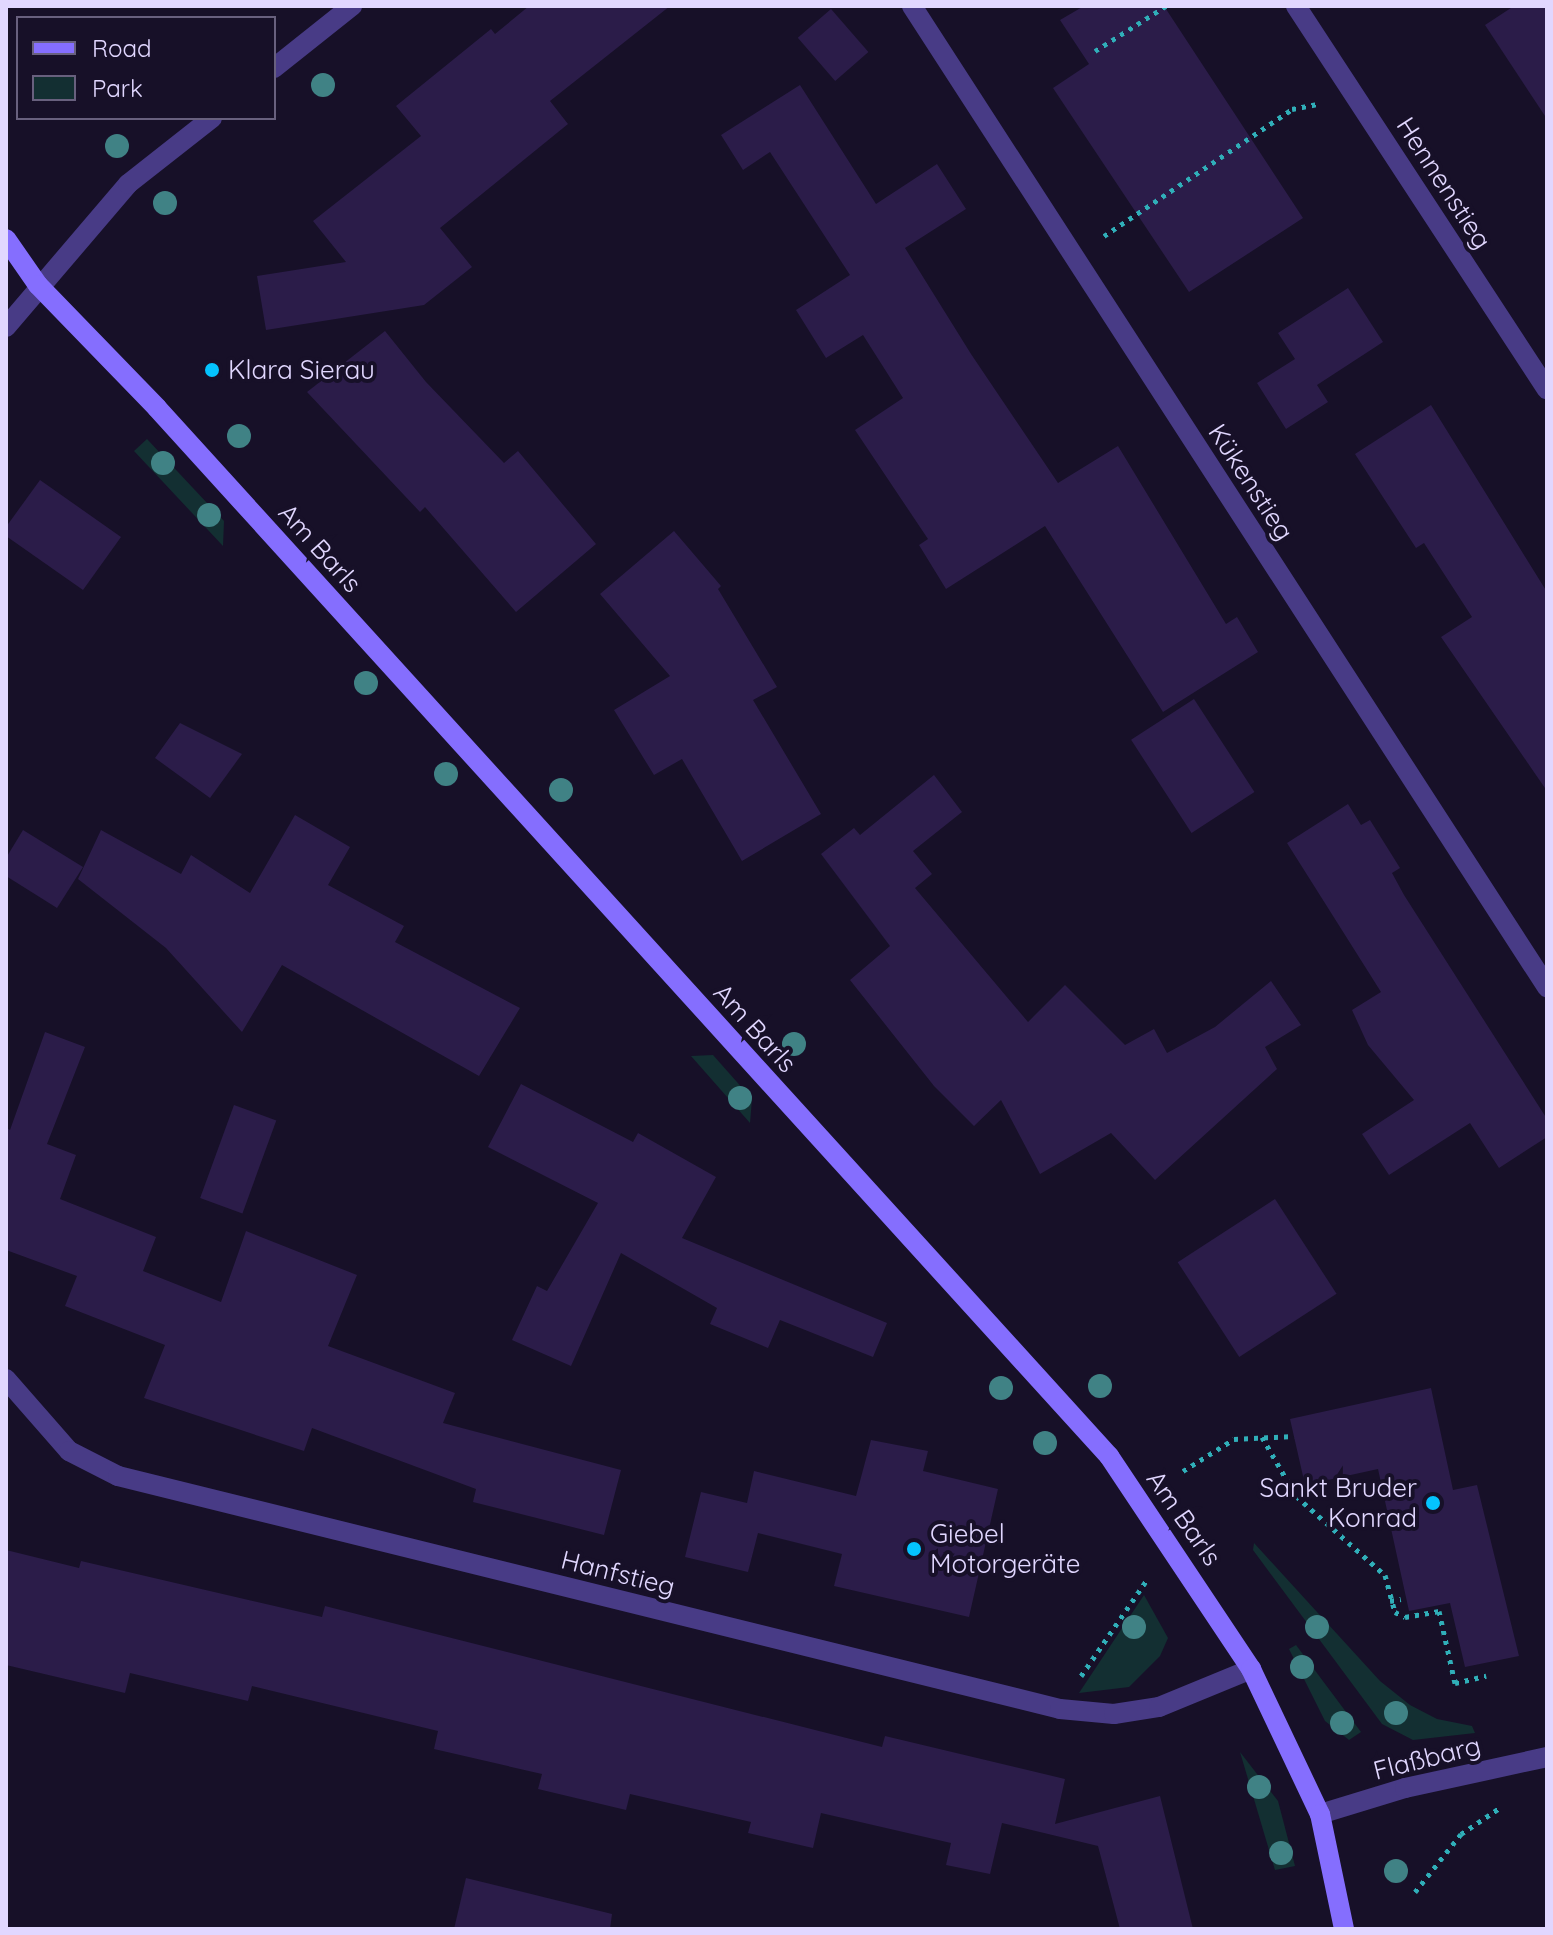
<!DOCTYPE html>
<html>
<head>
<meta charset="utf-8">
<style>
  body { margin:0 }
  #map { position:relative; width:1553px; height:1935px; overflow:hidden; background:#171028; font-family:Quicksand,sans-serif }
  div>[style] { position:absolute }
  .green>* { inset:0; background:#132f32 }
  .building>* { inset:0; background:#2b1c49; transform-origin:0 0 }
  .path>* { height:5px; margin-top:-2.5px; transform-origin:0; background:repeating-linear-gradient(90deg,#30afb9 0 4px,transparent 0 10px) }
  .street>* { height:20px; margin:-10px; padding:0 10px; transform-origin:10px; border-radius:10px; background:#483b86 }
  .secondary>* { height:20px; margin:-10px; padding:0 10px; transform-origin:10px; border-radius:10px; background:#856efe }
  .trees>* { width:24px; height:24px; margin:-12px; border-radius:50%; background:#408285 }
  .dots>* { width:22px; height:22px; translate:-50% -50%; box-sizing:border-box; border:4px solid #171028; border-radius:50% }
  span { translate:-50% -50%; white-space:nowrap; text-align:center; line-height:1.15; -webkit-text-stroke:8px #171028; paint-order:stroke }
  .street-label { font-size:26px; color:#e1d7ff }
  .poi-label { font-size:26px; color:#e1d7ff }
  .left { translate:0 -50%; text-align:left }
  .right { translate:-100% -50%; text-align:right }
  .frame { position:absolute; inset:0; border:8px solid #e1d7ff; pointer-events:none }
  .legend { position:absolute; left:16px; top:16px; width:260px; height:104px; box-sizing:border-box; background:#171028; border:2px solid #68607e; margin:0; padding:10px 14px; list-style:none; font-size:24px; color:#e1d7ff }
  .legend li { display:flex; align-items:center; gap:16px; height:40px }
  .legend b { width:40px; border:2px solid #68607e }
</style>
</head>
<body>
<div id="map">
  <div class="green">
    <div style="clip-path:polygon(147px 439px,224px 521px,223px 546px,134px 451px)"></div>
    <div style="clip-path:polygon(713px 1055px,752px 1099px,750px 1123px,691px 1056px)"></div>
    <div style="clip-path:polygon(1254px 1543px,1380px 1681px,1410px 1705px,1437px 1719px,1472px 1726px,1475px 1733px,1413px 1740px,1382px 1724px,1253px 1550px)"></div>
    <div style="clip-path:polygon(1144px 1595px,1168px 1638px,1160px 1656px,1129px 1687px,1079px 1693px)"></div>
    <div style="clip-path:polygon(1296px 1645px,1361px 1732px,1349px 1740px,1325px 1721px,1289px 1649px)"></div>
    <div style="clip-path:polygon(1240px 1752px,1278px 1801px,1295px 1866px,1275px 1870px)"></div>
  </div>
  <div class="building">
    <div style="clip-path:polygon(529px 6px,670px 6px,550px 101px,568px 124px,440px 228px,472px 267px,424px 305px,266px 330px,257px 276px,346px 262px,313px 221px,421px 136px,396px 106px,491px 29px,495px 34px)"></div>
    <div style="clip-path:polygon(1084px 6px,1164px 6px,1303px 218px,1189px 292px,1053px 88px,1089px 64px,1060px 20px)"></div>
    <div style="clip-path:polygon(1514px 6px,1547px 6px,1547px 119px,1485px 25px)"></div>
    <div style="left:831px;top:9px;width:57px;height:44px;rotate:49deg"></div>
    <div style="clip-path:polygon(800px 85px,876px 204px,937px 164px,966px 209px,905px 248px,971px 354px,1058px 483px,1118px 446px,1226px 624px,1237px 617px,1258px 652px,1163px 712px,1045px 526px,946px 589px,919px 545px,928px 539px,855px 430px,903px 398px,863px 335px,826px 358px,796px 310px,850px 275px,770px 152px,743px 170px,721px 135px)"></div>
    <div style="clip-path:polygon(1348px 288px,1383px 342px,1317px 385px,1328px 402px,1286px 429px,1257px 383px,1295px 359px,1278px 333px)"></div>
    <div style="clip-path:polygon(385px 331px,426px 382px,504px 463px,518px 451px,596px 544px,516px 612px,425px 507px,420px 512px,307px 392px)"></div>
    <div style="clip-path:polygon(1431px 405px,1547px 592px,1547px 791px,1441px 637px,1472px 617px,1424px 543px,1416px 548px,1355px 454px)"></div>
    <div style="clip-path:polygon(40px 480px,121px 537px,83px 590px,6px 536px,6px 527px)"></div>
    <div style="clip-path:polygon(674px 531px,721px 586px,718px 589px,777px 687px,753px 700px,821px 814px,742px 861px,682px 759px,654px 775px,614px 710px,670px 676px,600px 594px)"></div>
    <div style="left:1194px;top:699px;width:111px;height:75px;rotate:57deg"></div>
    <div style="clip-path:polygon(180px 723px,242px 754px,210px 798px,155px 758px)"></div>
    <div style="clip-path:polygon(934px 775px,962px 812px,913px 851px,932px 874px,915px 888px,1028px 1022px,1065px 985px,1125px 1045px,1154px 1029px,1167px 1053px,1215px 1027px,1271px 981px,1301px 1025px,1265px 1047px,1277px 1069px,1155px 1180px,1111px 1133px,1040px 1174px,1001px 1100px,974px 1126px,934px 1086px,850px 980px,890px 946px,821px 854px,854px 828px,860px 835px)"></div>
    <div style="clip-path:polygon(1348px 804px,1361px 825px,1370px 820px,1400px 868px,1392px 873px,1404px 895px,1547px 1119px,1547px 1137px,1499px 1168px,1470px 1123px,1389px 1175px,1362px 1134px,1414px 1100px,1368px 1045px,1352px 1010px,1381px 992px,1287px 843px)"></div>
    <div style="clip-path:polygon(295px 815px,350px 847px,328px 885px,404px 926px,395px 942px,520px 1008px,479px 1076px,282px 965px,242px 1032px,166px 948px,78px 879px,101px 830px,181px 874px,191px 855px,250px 893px)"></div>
    <div style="clip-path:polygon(23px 830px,83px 867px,57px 908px,6px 876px,6px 858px)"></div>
    <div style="clip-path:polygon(45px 1032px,85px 1047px,47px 1144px,76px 1155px,60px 1199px,156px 1237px,143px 1271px,221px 1302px,246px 1231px,357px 1275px,328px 1346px,455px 1393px,443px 1423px,621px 1470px,604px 1535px,473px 1502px,476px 1489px,312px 1428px,304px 1451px,144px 1398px,165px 1345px,65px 1306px,77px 1276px,6px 1250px,6px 1128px,10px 1130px)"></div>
    <div style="clip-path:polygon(521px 1084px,633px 1142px,638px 1133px,716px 1177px,682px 1238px,887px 1323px,873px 1357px,780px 1320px,768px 1348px,710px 1324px,717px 1308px,621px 1253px,571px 1366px,512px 1340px,537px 1286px,547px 1291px,598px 1203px,488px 1147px)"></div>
    <div style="left:234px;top:1105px;width:45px;height:99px;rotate:20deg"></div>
    <div style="left:1275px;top:1199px;width:113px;height:116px;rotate:57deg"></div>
    <div style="clip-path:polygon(1431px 1388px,1453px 1490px,1477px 1485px,1519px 1656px,1465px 1667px,1450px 1603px,1409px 1611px,1378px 1469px,1305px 1485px,1290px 1419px)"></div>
    <div style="clip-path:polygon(871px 1440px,928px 1451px,923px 1471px,998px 1489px,969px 1617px,834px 1586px,842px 1554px,758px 1533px,748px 1572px,685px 1557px,701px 1492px,747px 1503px,754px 1471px,856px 1496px)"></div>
    <div style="clip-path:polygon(6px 1550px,79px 1568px,81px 1561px,322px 1617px,325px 1606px,882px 1747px,885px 1736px,1065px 1779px,1055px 1824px,1160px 1796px,1193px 1929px,1120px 1929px,1098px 1846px,1002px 1823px,990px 1874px,946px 1865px,951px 1843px,821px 1813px,813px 1848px,748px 1833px,751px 1822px,630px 1794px,626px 1810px,538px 1789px,542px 1774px,434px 1749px,438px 1731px,252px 1686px,248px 1701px,130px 1673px,125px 1693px,6px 1665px)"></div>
    <div style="clip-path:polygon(466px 1878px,612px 1914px,610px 1929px,454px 1929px)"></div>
  </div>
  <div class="path">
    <div style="left:1095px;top:51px;width:84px;rotate:-32.4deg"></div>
    <div style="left:1104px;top:236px;width:227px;rotate:-34deg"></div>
    <div style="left:1292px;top:109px;width:26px;rotate:-11deg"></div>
    <div style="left:1262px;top:1437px;width:68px;rotate:60deg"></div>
    <div style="left:1296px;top:1496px;width:119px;rotate:41.6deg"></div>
    <div style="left:1385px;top:1575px;width:38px;rotate:75deg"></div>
    <div style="left:1395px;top:1612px;width:11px;rotate:27deg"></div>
    <div style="left:1405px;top:1617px;width:35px;rotate:-10deg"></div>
    <div style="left:1439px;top:1611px;width:74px;rotate:77.5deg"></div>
    <div style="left:1455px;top:1683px;width:32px;rotate:-13deg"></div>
    <div style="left:1183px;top:1471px;width:60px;rotate:-32.1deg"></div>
    <div style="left:1234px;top:1439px;width:60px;rotate:-2.9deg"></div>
    <div style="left:1390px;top:1601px;width:11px;rotate:-10deg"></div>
    <div style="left:1081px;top:1676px;width:115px;rotate:-55.6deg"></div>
    <div style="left:1415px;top:1892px;width:74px;rotate:-51.6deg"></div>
    <div style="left:1461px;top:1834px;width:48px;rotate:-34deg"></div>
  </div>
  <div class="street">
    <div style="left:912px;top:6px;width:1169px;rotate:57.09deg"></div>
    <div style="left:1296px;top:6px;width:458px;rotate:56.8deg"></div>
    <div style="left:274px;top:68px;width:100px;rotate:-38.5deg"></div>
    <div style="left:6px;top:327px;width:188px;rotate:-49.5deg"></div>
    <div style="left:128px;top:184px;width:107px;rotate:-38.2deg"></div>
    <div style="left:6px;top:1379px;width:96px;rotate:48.8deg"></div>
    <div style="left:69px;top:1451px;width:55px;rotate:27deg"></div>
    <div style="left:118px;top:1476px;width:970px;rotate:13.89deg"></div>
    <div style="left:1060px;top:1709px;width:54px;rotate:5.3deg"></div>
    <div style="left:1114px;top:1714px;width:46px;rotate:-8.8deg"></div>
    <div style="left:1159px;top:1707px;width:100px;rotate:-22.4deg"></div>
    <div style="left:1320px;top:1814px;width:89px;rotate:-17deg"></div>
    <div style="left:1405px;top:1788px;width:145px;rotate:-12.3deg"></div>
  </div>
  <div class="secondary">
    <div style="left:6px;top:239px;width:56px;rotate:55.2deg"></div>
    <div style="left:38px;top:285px;width:171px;rotate:45.9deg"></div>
    <div style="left:157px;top:408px;width:1416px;rotate:47.75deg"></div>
    <div style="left:1109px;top:1456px;width:256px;rotate:56.3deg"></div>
    <div style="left:1251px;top:1669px;width:161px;rotate:64.6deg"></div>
    <div style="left:1320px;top:1814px;width:117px;rotate:78.2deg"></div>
  </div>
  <div class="trees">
    <div style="left:323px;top:85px"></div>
    <div style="left:117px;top:146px"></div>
    <div style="left:165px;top:203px"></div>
    <div style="left:239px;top:436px"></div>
    <div style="left:163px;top:463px"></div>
    <div style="left:209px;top:515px"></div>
    <div style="left:366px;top:683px"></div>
    <div style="left:446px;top:774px"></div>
    <div style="left:561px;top:790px"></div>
    <div style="left:794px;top:1044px"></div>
    <div style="left:740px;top:1098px"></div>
    <div style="left:1100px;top:1386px"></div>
    <div style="left:1001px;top:1388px"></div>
    <div style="left:1045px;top:1443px"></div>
    <div style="left:1134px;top:1627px"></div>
    <div style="left:1317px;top:1627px"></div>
    <div style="left:1302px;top:1667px"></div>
    <div style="left:1396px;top:1713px"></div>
    <div style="left:1342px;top:1723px"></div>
    <div style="left:1259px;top:1787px"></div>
    <div style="left:1281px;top:1853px"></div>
    <div style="left:1396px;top:1871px"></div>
  </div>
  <div class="dots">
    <div style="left:212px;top:370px;background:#04c3fe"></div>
    <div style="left:1433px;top:1503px;background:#04c3fe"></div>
    <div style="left:914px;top:1549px;background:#04c3fe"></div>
  </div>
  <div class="street-label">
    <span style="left:1444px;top:183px;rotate:57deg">Hennenstieg</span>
    <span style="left:1251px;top:482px;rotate:57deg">Kükenstieg</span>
    <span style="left:320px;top:548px;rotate:48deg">Am Barls</span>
    <span style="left:755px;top:1028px;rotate:48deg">Am Barls</span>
    <span style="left:1184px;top:1518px;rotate:55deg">Am Barls</span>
    <span style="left:618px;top:1573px;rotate:14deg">Hanfstieg</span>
    <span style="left:1427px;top:1758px;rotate:-14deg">Flaßbarg</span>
  </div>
  <div class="poi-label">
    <span class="left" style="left:228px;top:370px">Klara Sierau</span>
    <span class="right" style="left:1417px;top:1503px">Sankt Bruder<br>Konrad</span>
    <span class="left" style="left:930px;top:1549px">Giebel<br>Motorgeräte</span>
  </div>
  <div class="frame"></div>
  <ul class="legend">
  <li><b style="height:10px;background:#856efe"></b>Road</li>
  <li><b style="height:22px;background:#132f32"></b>Park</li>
  </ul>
</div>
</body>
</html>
